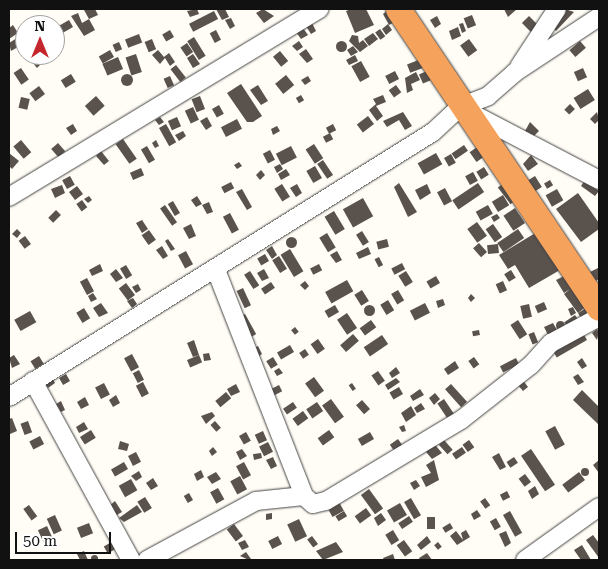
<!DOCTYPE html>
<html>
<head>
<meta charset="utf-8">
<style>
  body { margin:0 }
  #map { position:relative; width:608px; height:569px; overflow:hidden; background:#fffdf5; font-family:"Roboto Serif",serif }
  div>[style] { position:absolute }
  .building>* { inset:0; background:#5a524d; transform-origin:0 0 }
  .round { border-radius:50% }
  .roads { filter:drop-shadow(0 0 1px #444) drop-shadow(0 0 1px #444) }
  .minor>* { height:18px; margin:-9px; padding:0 9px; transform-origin:9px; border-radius:9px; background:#fff }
  .highway>* { height:25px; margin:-12.5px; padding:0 12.5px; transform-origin:12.5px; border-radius:12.5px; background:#f5a25d }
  span { translate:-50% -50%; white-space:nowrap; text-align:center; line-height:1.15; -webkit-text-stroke:5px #fff; paint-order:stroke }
  .frame { position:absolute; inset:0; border:10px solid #111; pointer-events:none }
  .north { position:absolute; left:15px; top:15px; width:50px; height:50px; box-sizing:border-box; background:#fff; border:1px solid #a0a0a0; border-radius:50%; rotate:0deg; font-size:14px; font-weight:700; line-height:20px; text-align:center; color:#111 }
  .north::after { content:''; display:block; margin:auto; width:18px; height:22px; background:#c4262e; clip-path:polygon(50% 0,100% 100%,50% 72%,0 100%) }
  .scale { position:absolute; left:15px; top:532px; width:96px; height:22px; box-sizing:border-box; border:2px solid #111; border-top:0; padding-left:6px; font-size:15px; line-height:18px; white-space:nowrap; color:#111; -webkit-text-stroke:4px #fff; paint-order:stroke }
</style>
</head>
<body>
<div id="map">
  <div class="building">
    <div style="clip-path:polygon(95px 9px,98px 15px,89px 19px,84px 10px)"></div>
    <div style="clip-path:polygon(197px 9px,199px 14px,190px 17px,187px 11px)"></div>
    <div style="clip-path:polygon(216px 9px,225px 9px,229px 17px,222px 20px)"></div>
    <div style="clip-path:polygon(263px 9px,274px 16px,264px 23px,256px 13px)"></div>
    <div style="clip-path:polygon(351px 9px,366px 9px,374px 25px,355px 33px,346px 11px)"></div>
    <div style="clip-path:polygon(504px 9px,517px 9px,508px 17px)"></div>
    <div style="clip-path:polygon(565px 9px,574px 12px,556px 31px,552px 27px)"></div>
    <div style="clip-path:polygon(388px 10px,395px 22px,389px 25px,383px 14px)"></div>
    <div style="left:214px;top:11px;width:9px;height:28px;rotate:63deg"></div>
    <div style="clip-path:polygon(78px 13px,82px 23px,89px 19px,95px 30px,84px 36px,71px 16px)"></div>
    <div style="left:472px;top:15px;width:11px;height:9px;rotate:68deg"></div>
    <div style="clip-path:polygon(437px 16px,441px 24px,435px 28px,430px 20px)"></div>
    <div style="left:529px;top:16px;width:13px;height:10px;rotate:45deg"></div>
    <div style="clip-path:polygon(231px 18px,235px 26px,230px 29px,225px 20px)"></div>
    <div style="left:69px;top:20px;width:8px;height:14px;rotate:60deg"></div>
    <div style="clip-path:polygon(312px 23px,316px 31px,311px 34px,306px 26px)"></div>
    <div style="clip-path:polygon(463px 23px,466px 31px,462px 33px,459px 24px)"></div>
    <div style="clip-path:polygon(388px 24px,392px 30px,386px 35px,382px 29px)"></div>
    <div style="clip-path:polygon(13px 25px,18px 33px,9px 39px,9px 28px)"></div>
    <div style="clip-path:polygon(458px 27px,461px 36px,452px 40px,449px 31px)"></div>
    <div style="clip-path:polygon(303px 28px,308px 35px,301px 39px,296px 32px)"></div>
    <div style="left:380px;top:29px;width:9px;height:6px;rotate:54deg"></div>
    <div style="left:170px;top:30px;width:8px;height:9px;rotate:60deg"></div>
    <div style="left:216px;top:30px;width:11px;height:7px;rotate:63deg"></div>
    <div style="clip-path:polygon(25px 33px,25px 43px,11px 51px,9px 43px)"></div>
    <div style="clip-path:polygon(373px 33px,378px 39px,369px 46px,364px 39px)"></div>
    <div style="left:139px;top:34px;width:9px;height:15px;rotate:69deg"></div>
    <div style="clip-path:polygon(352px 35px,358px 36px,359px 43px,363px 40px,368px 46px,360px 52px,349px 41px)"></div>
    <div style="left:194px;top:37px;width:22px;height:8px;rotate:58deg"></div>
    <div style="left:152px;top:39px;width:11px;height:8px;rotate:68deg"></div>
    <div style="left:469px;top:39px;width:14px;height:11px;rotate:54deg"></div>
    <div class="round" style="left:335.5px;top:40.5px;width:11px;height:11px"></div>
    <div style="clip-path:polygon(299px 41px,303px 47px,297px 51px,292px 46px)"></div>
    <div style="left:580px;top:41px;width:9px;height:14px;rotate:49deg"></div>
    <div style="left:119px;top:42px;width:8px;height:7px;rotate:67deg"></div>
    <div style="left:187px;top:43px;width:11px;height:8px;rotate:56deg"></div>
    <div style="clip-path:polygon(353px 46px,358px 52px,351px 56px,347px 50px)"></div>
    <div style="clip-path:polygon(306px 49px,313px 59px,307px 63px,299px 54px)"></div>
    <div style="left:110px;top:50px;width:8px;height:13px;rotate:60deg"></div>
    <div style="clip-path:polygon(158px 50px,164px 57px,169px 53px,175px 62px,170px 66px,165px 58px,160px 64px,152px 55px)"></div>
    <div style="left:280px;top:51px;width:13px;height:9px;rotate:51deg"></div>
    <div style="left:136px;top:54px;width:19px;height:11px;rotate:72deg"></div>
    <div style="clip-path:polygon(193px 54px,200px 64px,193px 68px,187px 58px)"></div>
    <div style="clip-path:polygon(355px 55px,358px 61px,349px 65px,346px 60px)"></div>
    <div style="clip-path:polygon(41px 56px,45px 60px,37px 68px,33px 63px)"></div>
    <div style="left:118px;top:57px;width:13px;height:17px;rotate:67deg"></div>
    <div style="left:421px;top:59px;width:9px;height:15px;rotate:69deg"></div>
    <div style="left:361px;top:61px;width:18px;height:11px;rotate:61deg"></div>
    <div style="left:176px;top:65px;width:16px;height:7px;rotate:52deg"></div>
    <div style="left:21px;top:68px;width:14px;height:9px;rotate:56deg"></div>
    <div style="left:583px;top:68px;width:10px;height:10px;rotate:66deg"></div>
    <div style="left:429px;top:70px;width:10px;height:11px;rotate:66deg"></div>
    <div style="left:395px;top:71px;width:9px;height:11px;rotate:63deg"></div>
    <div style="clip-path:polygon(416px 72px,420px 80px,411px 84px,413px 90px,407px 93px,405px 78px)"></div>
    <div class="round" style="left:121px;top:74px;width:12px;height:12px"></div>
    <div style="left:71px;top:74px;width:9px;height:12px;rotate:58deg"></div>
    <div style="left:286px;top:75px;width:13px;height:14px;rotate:51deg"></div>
    <div style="left:170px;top:76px;width:10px;height:7px;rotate:66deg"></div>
    <div style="clip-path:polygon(308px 76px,311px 81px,305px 85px,301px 80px)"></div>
    <div style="clip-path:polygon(241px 84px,262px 116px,253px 122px,247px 122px,227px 93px)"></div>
    <div style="clip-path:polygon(258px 85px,268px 101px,261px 105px,250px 90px)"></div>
    <div style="left:396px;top:85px;width:9px;height:9px;rotate:54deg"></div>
    <div style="left:39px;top:86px;width:10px;height:12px;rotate:53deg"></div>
    <div style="left:588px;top:89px;width:13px;height:17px;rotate:58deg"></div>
    <div style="left:301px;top:95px;width:6px;height:6px;rotate:59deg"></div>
    <div style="clip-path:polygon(383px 95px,386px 102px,376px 106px,383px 116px,377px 121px,369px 110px,376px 104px,373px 99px)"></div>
    <div style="left:96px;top:96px;width:13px;height:15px;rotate:48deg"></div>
    <div style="left:200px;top:96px;width:14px;height:9px;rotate:69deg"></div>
    <div style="left:21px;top:97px;width:9px;height:11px;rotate:13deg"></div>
    <div style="left:570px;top:104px;width:7px;height:8px;rotate:45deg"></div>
    <div style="left:219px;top:105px;width:10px;height:8px;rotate:61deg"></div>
    <div style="left:193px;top:107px;width:14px;height:9px;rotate:65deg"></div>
    <div style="clip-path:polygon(403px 112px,412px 126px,405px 130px,399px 120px,387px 127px,383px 121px)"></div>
    <div style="clip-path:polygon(597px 112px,599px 120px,595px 124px,590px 119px)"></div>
    <div style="left:368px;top:116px;width:10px;height:14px;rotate:53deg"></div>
    <div style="clip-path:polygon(160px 117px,164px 122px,159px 125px,155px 120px)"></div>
    <div style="left:177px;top:117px;width:10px;height:10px;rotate:66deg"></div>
    <div style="clip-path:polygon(207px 117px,212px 126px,206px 130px,200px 121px)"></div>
    <div style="left:237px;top:119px;width:11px;height:18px;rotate:63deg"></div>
    <div style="clip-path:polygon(530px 122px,539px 131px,532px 138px,525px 131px)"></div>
    <div style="clip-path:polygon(73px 124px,77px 131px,71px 135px,66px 128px)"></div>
    <div style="left:166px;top:124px;width:21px;height:8px;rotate:61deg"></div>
    <div style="left:333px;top:124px;width:7px;height:8px;rotate:63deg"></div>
    <div style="clip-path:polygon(277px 126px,280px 131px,273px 135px,271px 129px)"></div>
    <div style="clip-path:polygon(183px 131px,186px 136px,179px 141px,175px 135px)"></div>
    <div style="left:330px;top:133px;width:7px;height:8px;rotate:63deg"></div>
    <div style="left:123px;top:139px;width:24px;height:9px;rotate:55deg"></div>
    <div style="left:21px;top:140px;width:16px;height:10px;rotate:50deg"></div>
    <div style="clip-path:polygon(156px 140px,159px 146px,155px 148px,152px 143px)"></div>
    <div style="left:58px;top:143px;width:11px;height:9px;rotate:49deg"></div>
    <div style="left:314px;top:144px;width:17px;height:10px;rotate:57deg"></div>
    <div style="left:464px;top:145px;width:7px;height:15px;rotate:56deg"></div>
    <div style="left:147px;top:146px;width:16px;height:7px;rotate:60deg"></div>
    <div style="left:291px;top:146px;width:13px;height:17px;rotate:63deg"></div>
    <div style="left:477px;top:147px;width:12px;height:9px;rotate:55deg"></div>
    <div style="left:270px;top:150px;width:11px;height:8px;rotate:63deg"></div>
    <div style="clip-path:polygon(101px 151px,109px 161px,104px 165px,96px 156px)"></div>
    <div style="clip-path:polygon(9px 153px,19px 161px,12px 169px,9px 166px)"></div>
    <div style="left:436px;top:153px;width:13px;height:21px;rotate:61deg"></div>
    <div style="left:451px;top:154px;width:10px;height:8px;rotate:61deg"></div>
    <div style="clip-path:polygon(531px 155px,538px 164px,528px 171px,523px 164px)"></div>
    <div style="left:323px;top:160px;width:18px;height:7px;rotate:56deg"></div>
    <div style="clip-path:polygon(239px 162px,242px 166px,237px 169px,234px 165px)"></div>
    <div style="clip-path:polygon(280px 164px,283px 169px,277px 173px,274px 167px)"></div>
    <div style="left:315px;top:166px;width:14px;height:10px;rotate:60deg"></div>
    <div style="left:484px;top:167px;width:9px;height:9px;rotate:58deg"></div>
    <div style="left:141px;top:168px;width:8px;height:12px;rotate:67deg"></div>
    <div style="clip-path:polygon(286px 169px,290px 175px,281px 180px,278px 174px)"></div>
    <div style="clip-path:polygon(261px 170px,265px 175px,260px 180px,256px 175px)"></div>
    <div style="left:473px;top:172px;width:10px;height:9px;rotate:61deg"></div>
    <div style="left:70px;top:176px;width:10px;height:9px;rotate:61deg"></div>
    <div style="left:535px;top:176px;width:13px;height:9px;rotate:58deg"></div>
    <div style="left:550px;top:180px;width:6px;height:7px;rotate:59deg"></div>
    <div style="clip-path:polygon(585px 180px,599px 191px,595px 196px,581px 186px)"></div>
    <div style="left:231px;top:182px;width:7px;height:11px;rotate:63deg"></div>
    <div style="left:505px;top:182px;width:21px;height:9px;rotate:53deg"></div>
    <div style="clip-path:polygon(399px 183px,417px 212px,408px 217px,394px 187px)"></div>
    <div style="left:478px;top:183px;width:11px;height:31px;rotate:56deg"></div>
    <div style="left:282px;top:184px;width:15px;height:9px;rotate:58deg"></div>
    <div style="clip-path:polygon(297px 184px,302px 193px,296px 197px,290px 188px)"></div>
    <div style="clip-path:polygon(427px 184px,431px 193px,420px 200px,415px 190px)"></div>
    <div style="clip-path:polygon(62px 185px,65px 193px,55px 198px,51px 189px)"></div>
    <div style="left:77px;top:186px;width:10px;height:10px;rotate:53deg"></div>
    <div style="left:445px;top:188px;width:15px;height:9px;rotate:62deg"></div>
    <div style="clip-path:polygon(242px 189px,252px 207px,247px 210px,236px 192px)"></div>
    <div style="left:557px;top:189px;width:13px;height:13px;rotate:61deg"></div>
    <div style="clip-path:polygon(578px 193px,599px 223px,599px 229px,581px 242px,556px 209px)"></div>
    <div style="left:503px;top:195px;width:12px;height:13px;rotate:59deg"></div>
    <div style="clip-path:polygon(89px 196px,92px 200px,88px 203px,84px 199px)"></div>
    <div style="clip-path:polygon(197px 196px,202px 204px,196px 207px,191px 200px)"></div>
    <div style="left:363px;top:198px;width:21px;height:23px;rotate:61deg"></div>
    <div style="left:82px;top:200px;width:9px;height:7px;rotate:54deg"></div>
    <div style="left:173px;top:201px;width:14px;height:6px;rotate:60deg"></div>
    <div style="clip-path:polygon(209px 202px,213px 212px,207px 214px,202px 205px)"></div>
    <div style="left:165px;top:205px;width:21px;height:6px;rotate:55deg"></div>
    <div style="left:488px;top:205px;width:10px;height:14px;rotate:61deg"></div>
    <div style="left:515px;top:208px;width:18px;height:14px;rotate:56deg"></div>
    <div style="left:56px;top:210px;width:7px;height:11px;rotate:45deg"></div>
    <div style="left:334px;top:211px;width:21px;height:11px;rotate:59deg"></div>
    <div style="left:230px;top:213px;width:19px;height:8px;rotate:62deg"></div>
    <div style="clip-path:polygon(497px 214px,500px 218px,494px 222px,491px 217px)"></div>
    <div style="clip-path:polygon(142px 220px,148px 229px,142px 233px,136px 223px)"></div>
    <div style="left:477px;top:222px;width:17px;height:12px;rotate:54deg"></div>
    <div style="clip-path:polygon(191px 224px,196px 236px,189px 239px,183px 228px)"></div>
    <div style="left:493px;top:224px;width:16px;height:9px;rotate:55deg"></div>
    <div style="clip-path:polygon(17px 229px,21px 233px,17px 238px,12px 234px)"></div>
    <div style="left:518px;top:229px;width:11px;height:25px;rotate:56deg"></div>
    <div style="left:149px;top:230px;width:12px;height:9px;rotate:55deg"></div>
    <div style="left:362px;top:231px;width:13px;height:7px;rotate:58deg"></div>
    <div style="clip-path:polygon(537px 232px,560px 270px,529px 288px,515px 265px,508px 269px,499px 255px)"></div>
    <div style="left:327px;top:233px;width:17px;height:9px;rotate:59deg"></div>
    <div style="left:25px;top:236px;width:10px;height:8px;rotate:53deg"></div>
    <div class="round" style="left:285.5px;top:236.5px;width:11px;height:11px"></div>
    <div style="clip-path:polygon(168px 239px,175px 249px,171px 251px,165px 241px)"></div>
    <div style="left:387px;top:239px;width:8px;height:11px;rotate:76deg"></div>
    <div style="left:479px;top:243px;width:12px;height:8px;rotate:48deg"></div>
    <div style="left:498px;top:244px;width:9px;height:11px;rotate:84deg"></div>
    <div style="clip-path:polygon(162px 246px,168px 256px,163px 259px,156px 250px)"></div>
    <div style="clip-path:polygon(272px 246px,277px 255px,272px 259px,266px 250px)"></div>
    <div style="clip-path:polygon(368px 247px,371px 254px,359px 259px,356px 253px)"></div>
    <div style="left:290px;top:249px;width:26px;height:11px;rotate:59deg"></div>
    <div style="left:186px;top:251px;width:15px;height:9px;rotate:62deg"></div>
    <div style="clip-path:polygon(337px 251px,342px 260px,336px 263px,330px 255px)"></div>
    <div style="left:265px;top:254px;width:8px;height:9px;rotate:60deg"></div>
    <div style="left:279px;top:256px;width:15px;height:8px;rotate:58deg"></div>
    <div style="left:379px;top:257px;width:9px;height:5px;rotate:63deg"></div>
    <div style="left:402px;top:263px;width:7px;height:12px;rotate:63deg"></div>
    <div style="clip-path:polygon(100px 264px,103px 271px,92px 276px,89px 270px)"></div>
    <div style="left:319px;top:264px;width:7px;height:10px;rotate:63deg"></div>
    <div style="left:126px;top:265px;width:12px;height:7px;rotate:59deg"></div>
    <div style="clip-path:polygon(598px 268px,599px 279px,594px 282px,588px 273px)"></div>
    <div style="clip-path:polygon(116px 269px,123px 278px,116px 282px,110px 274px)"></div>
    <div style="clip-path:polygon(264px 269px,269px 278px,262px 281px,257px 273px)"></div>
    <div style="left:511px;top:270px;width:9px;height:8px;rotate:58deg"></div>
    <div style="left:250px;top:271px;width:17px;height:7px;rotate:57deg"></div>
    <div style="left:406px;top:271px;width:13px;height:9px;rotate:58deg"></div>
    <div style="left:436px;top:276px;width:8px;height:11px;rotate:60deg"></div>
    <div style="clip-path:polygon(564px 276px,588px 305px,578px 313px,564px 294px,570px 289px,564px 293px,556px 280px)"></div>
    <div style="left:87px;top:278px;width:15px;height:8px;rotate:62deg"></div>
    <div style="left:347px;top:280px;width:13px;height:25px;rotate:61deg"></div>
    <div style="clip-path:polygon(305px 281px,309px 286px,305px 290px,300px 285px)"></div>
    <div style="left:503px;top:281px;width:10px;height:8px;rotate:66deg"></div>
    <div style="left:271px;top:282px;width:7px;height:12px;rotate:56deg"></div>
    <div style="left:126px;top:283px;width:15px;height:9px;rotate:53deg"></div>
    <div style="clip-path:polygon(138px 284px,141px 290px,136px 293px,132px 287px)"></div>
    <div style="left:243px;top:288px;width:19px;height:7px;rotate:65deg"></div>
    <div style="left:362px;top:290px;width:13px;height:9px;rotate:58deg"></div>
    <div style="left:398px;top:290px;width:12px;height:8px;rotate:59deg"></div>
    <div style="clip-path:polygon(93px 293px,97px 299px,91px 302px,88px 296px)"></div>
    <div style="clip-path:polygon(471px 294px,475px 298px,471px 302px,468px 298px)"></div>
    <div style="clip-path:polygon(133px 298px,137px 304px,132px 308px,127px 301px)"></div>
    <div style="clip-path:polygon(443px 299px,445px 305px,438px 308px,436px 301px)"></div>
    <div style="left:388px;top:300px;width:12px;height:9px;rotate:59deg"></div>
    <div style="left:544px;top:302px;width:8px;height:10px;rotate:67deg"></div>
    <div style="clip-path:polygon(101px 303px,108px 313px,99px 317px,93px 308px)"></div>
    <div style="left:425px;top:303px;width:11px;height:17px;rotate:63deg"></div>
    <div style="left:529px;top:304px;width:13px;height:9px;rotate:77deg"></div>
    <div class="round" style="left:363.5px;top:304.5px;width:11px;height:11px"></div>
    <div style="left:335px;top:305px;width:8px;height:12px;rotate:60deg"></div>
    <div style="clip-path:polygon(573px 307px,576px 313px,571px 316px,568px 309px)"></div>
    <div style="left:84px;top:308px;width:12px;height:9px;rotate:59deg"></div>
    <div style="clip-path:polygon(586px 308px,590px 308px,584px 324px,578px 313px)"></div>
    <div style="left:30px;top:311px;width:13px;height:18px;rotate:61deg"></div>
    <div style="left:347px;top:313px;width:18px;height:12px;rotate:56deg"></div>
    <div style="left:245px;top:314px;width:23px;height:8px;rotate:61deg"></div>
    <div style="left:575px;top:315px;width:7px;height:13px;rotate:56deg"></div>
    <div style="left:371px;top:320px;width:9px;height:14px;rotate:54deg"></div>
    <div style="left:518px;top:320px;width:17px;height:9px;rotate:57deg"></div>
    <div class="round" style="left:555.5px;top:320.5px;width:9px;height:9px"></div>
    <div style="clip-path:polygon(553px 323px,557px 330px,548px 335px,544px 327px)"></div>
    <div style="left:295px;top:327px;width:6px;height:5px;rotate:51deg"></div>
    <div style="clip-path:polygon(597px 329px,599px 332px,597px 340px,592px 333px)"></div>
    <div style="left:479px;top:330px;width:5px;height:7px;rotate:79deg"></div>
    <div style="left:534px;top:332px;width:11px;height:6px;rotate:68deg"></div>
    <div style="left:583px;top:333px;width:8px;height:35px;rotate:60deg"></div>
    <div style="left:353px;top:334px;width:9px;height:17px;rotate:49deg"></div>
    <div style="left:382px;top:335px;width:11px;height:22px;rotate:56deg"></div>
    <div style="left:318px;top:339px;width:12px;height:9px;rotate:55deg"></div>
    <div style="clip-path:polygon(194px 340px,199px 355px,193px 357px,187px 343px)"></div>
    <div style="left:290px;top:345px;width:8px;height:15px;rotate:60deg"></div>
    <div style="clip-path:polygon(258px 346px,262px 354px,256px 358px,252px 349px)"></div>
    <div style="left:305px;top:349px;width:7px;height:7px;rotate:56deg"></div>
    <div style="clip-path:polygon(209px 353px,211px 360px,204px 361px,203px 354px)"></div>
    <div style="left:132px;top:354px;width:15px;height:9px;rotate:62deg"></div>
    <div style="clip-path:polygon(14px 355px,20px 364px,12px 368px,9px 358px)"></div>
    <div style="left:199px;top:355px;width:8px;height:13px;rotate:67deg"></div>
    <div style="left:39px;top:356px;width:9px;height:10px;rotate:58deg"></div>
    <div style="left:273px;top:357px;width:9px;height:8px;rotate:58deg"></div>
    <div style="left:474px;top:357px;width:9px;height:7px;rotate:54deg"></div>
    <div style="left:516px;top:358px;width:7px;height:18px;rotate:63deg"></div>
    <div style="clip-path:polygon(582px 358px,587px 366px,582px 369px,577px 362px)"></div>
    <div style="clip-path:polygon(455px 361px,459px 368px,448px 375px,444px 369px)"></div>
    <div style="clip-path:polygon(396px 367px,400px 373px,392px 378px,389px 373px)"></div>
    <div style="clip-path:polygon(279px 368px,283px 373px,277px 376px,274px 371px)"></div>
    <div style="left:139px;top:370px;width:11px;height:7px;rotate:63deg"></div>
    <div style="left:378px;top:371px;width:12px;height:8px;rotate:55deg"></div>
    <div style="left:66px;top:374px;width:8px;height:8px;rotate:60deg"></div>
    <div style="clip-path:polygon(578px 374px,584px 382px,578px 385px,573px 377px)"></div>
    <div style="clip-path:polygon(52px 377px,55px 383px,48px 388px,44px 382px)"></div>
    <div style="left:314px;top:377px;width:17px;height:11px;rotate:54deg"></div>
    <div style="clip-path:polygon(396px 378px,400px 382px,388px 390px,385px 385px)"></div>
    <div style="clip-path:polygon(522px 379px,528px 387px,523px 391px,517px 384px)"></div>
    <div style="left:143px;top:382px;width:13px;height:8px;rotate:63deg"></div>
    <div style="left:104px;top:383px;width:13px;height:10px;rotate:63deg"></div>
    <div style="left:352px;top:383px;width:7px;height:4px;rotate:56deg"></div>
    <div style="clip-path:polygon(236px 384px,240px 392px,231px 396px,227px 389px)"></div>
    <div style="left:451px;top:384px;width:24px;height:8px;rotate:48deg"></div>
    <div style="left:279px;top:385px;width:7px;height:12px;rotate:63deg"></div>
    <div style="left:399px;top:387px;width:8px;height:11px;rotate:60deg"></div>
    <div style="clip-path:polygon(420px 389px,424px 395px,413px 401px,410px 396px)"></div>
    <div style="clip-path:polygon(582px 390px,599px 407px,599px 425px,573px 400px)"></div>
    <div style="left:226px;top:392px;width:8px;height:14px;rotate:50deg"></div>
    <div style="clip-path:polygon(435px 393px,440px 399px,434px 405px,429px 398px)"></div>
    <div style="clip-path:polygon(116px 395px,120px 403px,113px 407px,109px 400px)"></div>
    <div style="clip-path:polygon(85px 397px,89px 405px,81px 409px,77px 402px)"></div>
    <div style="left:331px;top:399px;width:22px;height:11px;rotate:54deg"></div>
    <div style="left:444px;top:399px;width:18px;height:8px;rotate:56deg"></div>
    <div style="left:362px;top:400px;width:12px;height:8px;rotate:48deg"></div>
    <div style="clip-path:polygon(61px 401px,65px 410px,61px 412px,56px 404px)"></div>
    <div style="left:293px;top:402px;width:7px;height:12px;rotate:56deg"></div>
    <div style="left:317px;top:402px;width:11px;height:13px;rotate:56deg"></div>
    <div style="clip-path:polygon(421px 403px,425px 409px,417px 413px,414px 408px)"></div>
    <div style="clip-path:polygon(411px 406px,416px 415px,406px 422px,401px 413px)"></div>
    <div style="left:303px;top:411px;width:9px;height:13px;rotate:54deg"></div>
    <div style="clip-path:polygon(212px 412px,215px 416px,206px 424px,201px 416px)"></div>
    <div style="clip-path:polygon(12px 418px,17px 431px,10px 434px,9px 419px)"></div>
    <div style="left:28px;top:421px;width:12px;height:8px;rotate:70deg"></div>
    <div style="left:215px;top:421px;width:9px;height:6px;rotate:49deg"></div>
    <div style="clip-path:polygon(84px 422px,88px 429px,79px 433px,76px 427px)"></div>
    <div style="clip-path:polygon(404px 425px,406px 431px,402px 432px,399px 427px)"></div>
    <div style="left:555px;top:426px;width:21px;height:11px;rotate:62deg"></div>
    <div style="left:91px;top:430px;width:9px;height:13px;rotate:58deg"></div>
    <div style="left:329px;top:430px;width:9px;height:14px;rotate:54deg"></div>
    <div style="left:263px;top:431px;width:10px;height:9px;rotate:66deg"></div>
    <div style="left:246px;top:432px;width:10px;height:8px;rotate:61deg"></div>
    <div style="left:370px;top:432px;width:8px;height:14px;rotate:60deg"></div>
    <div style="left:40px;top:436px;width:9px;height:12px;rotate:63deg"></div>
    <div style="left:398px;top:439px;width:12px;height:10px;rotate:55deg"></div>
    <div style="clip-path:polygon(431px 440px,442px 453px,432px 459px,426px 452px)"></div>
    <div style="left:444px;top:440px;width:13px;height:7px;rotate:48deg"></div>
    <div style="left:469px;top:440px;width:9px;height:8px;rotate:54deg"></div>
    <div style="clip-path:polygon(120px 441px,129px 444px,127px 451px,118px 449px)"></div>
    <div style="left:268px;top:442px;width:11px;height:10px;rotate:63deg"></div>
    <div style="clip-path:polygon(213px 447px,217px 452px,212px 456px,209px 451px)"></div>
    <div style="left:462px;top:447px;width:7px;height:12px;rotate:56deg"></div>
    <div style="clip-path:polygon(242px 449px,247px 456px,240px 460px,236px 452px)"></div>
    <div style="left:531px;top:449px;width:43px;height:12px;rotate:56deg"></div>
    <div style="left:136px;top:452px;width:11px;height:9px;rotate:63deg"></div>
    <div style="clip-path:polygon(261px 453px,262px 458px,254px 460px,253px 454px)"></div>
    <div style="clip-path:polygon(499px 453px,506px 467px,500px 470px,492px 457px)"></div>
    <div style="clip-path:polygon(273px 457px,277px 466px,271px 469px,266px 460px)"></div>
    <div style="left:514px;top:457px;width:7px;height:9px;rotate:56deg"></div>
    <div style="clip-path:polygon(434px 460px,439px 480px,426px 487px,421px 477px,431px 473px,426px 465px)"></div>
    <div style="clip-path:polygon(599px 460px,599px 473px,593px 465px)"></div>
    <div style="left:124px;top:462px;width:8px;height:15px;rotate:60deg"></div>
    <div style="left:244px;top:462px;width:15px;height:9px;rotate:62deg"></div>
    <div class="round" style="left:581px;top:468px;width:8px;height:8px"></div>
    <div style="clip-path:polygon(201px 470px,204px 477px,197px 481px,194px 474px)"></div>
    <div style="clip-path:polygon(139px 471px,142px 477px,136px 481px,131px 476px)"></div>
    <div style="clip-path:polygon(216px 472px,221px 479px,212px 484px,207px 477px)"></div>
    <div style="left:579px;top:472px;width:10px;height:21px;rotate:53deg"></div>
    <div style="left:525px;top:474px;width:10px;height:8px;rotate:53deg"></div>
    <div style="left:240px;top:476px;width:15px;height:11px;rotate:62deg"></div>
    <div style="clip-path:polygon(153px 478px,158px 486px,151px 490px,146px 483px)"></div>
    <div style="left:131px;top:479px;width:13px;height:14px;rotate:61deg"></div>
    <div style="clip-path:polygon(416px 480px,420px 486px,414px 490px,410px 483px)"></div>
    <div style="clip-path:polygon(535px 486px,539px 494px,532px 499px,528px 491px)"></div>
    <div style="left:218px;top:488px;width:13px;height:9px;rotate:61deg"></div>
    <div style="left:369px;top:489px;width:24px;height:10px;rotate:54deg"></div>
    <div style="left:507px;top:491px;width:7px;height:8px;rotate:63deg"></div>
    <div style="left:189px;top:493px;width:8px;height:6px;rotate:60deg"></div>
    <div style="left:145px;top:497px;width:13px;height:9px;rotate:58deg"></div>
    <div style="left:411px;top:498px;width:20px;height:8px;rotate:60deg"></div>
    <div style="left:485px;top:498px;width:9px;height:6px;rotate:54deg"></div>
    <div style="clip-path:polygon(115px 501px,122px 512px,115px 516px,109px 506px)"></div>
    <div style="left:339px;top:502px;width:10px;height:13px;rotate:61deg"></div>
    <div style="left:400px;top:503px;width:14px;height:15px;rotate:60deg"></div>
    <div style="left:29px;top:505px;width:14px;height:7px;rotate:54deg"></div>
    <div style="clip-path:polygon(137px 505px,142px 512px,124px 522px,119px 518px)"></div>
    <div style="left:366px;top:508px;width:9px;height:14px;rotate:54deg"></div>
    <div style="clip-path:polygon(477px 510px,481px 516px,474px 520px,471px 514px)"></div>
    <div style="left:344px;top:511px;width:6px;height:10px;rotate:59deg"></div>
    <div style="left:510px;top:511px;width:25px;height:8px;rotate:61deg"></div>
    <div style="clip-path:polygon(272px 513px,272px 519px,266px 520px,266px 514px)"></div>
    <div style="clip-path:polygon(381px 513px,386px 520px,378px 526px,374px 518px)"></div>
    <div style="left:55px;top:515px;width:17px;height:9px;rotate:66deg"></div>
    <div style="left:409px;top:516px;width:7px;height:13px;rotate:56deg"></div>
    <div style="left:427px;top:517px;width:8px;height:12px"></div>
    <div style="left:496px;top:518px;width:10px;height:7px;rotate:61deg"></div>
    <div style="left:299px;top:519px;width:19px;height:13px;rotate:65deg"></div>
    <div style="left:89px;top:523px;width:11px;height:13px;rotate:68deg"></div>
    <div style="left:450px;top:523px;width:6px;height:9px;rotate:59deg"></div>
    <div style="left:234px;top:524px;width:15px;height:9px;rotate:53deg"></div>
    <div style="left:47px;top:526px;width:17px;height:10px;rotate:65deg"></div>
    <div style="left:393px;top:530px;width:12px;height:9px;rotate:59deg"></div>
    <div style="clip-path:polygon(466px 530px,470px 537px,457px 545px,450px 536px,456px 531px,463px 540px,461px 533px)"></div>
    <div style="clip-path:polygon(506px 531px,511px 543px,505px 547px,499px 534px)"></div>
    <div style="clip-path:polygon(593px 535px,599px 543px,599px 558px,586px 540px)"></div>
    <div style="left:278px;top:536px;width:9px;height:11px;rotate:63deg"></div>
    <div style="left:312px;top:536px;width:10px;height:6px;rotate:53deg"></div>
    <div style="clip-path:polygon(427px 536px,431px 542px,421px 550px,417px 545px)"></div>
    <div style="left:115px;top:540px;width:8px;height:13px;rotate:60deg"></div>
    <div style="clip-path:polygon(245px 540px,249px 547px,242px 550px,238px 543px)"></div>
    <div style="left:404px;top:540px;width:14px;height:9px;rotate:54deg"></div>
    <div style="clip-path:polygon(336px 542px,343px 552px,323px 560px,316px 551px)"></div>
    <div style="left:438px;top:542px;width:6px;height:5px;rotate:51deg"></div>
    <div style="clip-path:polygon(582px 545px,591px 560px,581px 560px,574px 550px)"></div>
    <div style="clip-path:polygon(84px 551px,88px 560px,80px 560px,77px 554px)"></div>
    <div style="clip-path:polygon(246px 552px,251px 559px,249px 560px,240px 556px)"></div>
    <div style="clip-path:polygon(427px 553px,432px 560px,420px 560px,419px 558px)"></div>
    <div style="clip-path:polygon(393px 554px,395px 560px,384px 560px,383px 558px)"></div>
    <div class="round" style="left:90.5px;top:554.5px;width:7px;height:7px"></div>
  </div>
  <div class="roads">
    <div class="minor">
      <div style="left:519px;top:67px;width:69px;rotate:-56.8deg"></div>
      <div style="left:469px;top:112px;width:147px;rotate:27.6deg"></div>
      <div style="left:9px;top:197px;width:363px;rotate:-31.2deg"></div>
      <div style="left:216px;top:270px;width:243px;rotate:68.7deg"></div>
      <div style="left:33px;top:381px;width:204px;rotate:61.3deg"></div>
      <div style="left:9px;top:397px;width:499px;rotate:-32deg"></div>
      <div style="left:432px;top:133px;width:38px;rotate:-43deg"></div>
      <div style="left:460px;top:107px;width:30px;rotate:-21deg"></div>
      <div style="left:488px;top:96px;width:35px;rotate:-41deg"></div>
      <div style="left:514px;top:73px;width:102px;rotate:-33.4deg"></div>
      <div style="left:147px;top:560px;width:124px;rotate:-28.4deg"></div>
      <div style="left:256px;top:501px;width:48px;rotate:-5.9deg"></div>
      <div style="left:304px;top:496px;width:12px;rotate:42deg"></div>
      <div style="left:313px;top:504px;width:13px;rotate:-13deg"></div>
      <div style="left:326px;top:501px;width:157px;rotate:-31deg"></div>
      <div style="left:461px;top:420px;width:89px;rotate:-38.2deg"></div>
      <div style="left:531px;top:365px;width:30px;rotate:-48deg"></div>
      <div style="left:551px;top:343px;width:55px;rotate:-28.4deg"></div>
      <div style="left:525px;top:560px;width:91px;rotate:-35.6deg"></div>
    </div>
    <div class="highway">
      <div style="left:398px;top:9px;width:360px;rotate:56.1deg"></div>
    </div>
  </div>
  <div class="frame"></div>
  <div class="north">N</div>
  <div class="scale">50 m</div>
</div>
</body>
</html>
